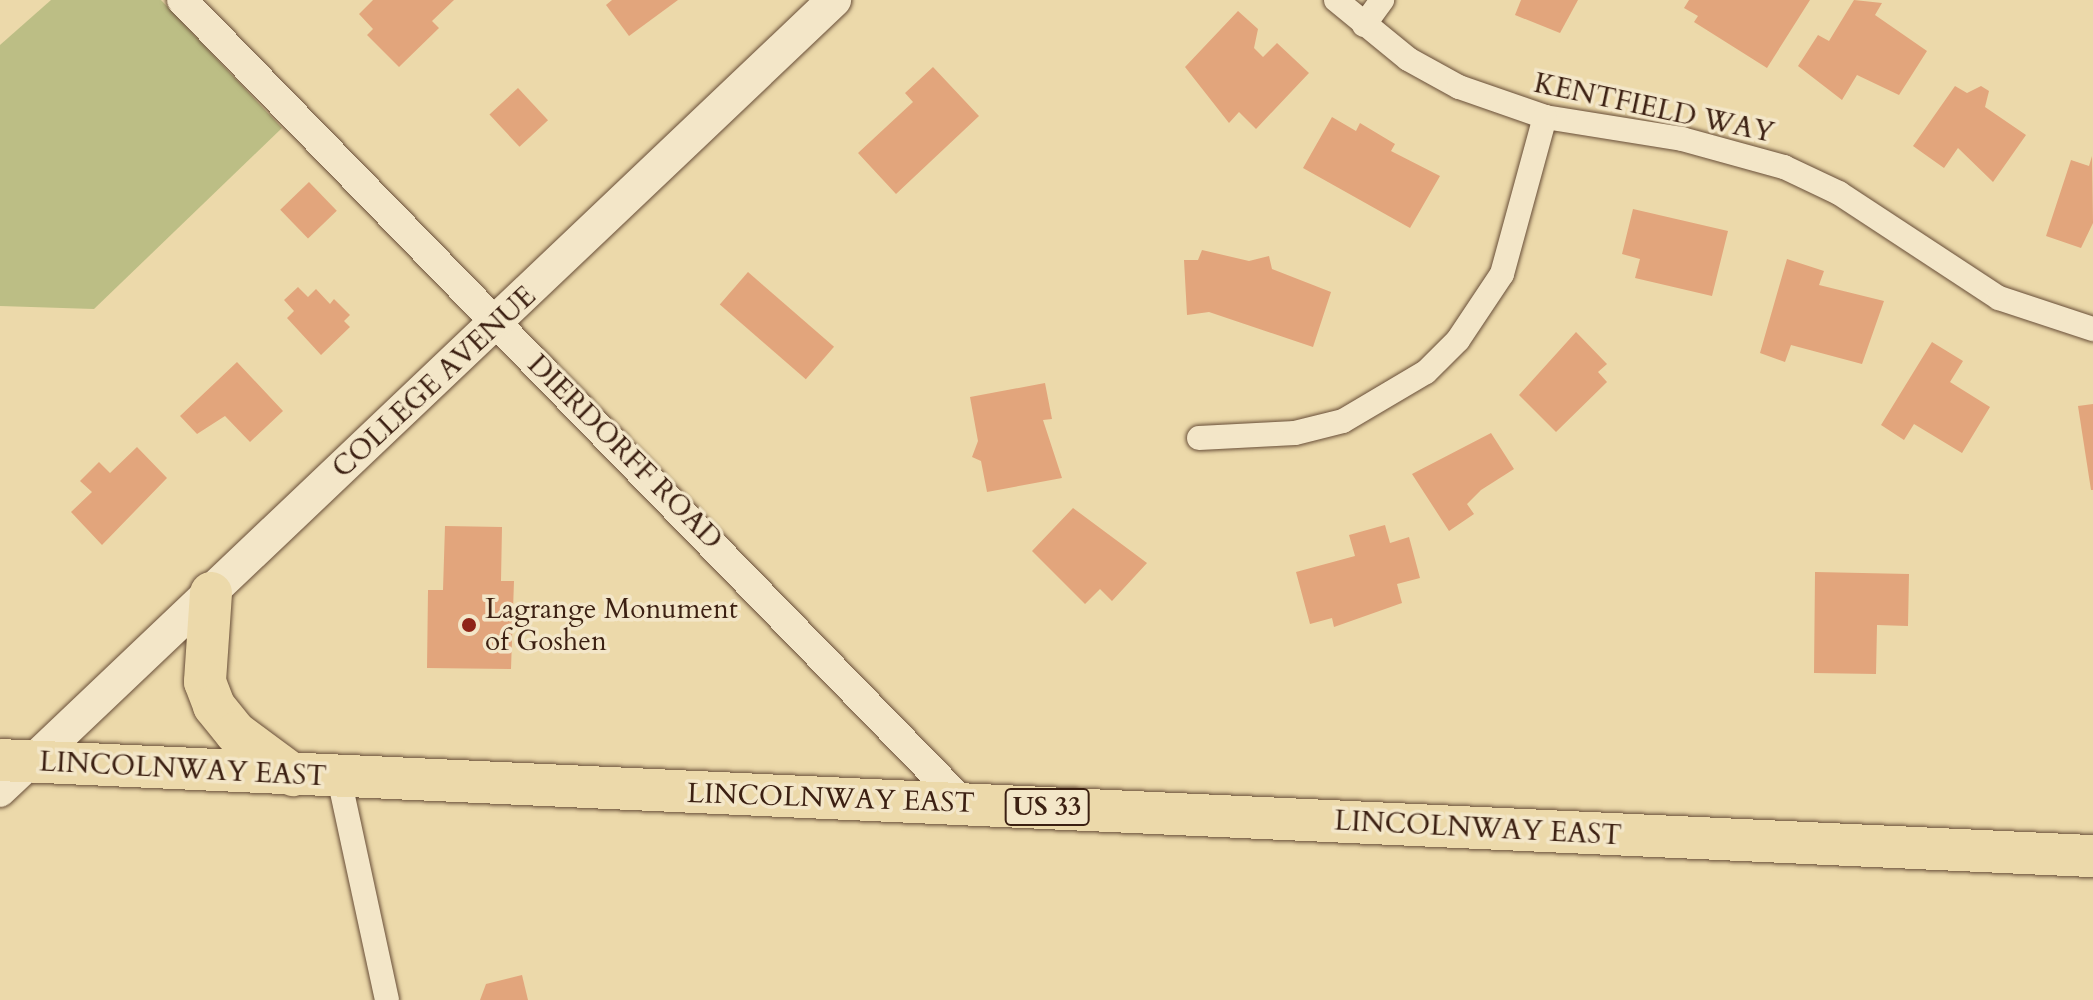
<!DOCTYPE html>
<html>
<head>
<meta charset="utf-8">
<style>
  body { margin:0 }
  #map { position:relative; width:2093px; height:1000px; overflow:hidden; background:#ecd9aa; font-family:Cardo,serif }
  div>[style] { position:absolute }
  .green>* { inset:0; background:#bcbe85 }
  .building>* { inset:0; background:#e2a57c; transform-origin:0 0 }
  .roads { filter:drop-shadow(0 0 2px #684e38) drop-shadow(0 0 2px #684e38) }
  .minor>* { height:24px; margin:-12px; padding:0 12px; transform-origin:12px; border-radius:12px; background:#f3e6c8 }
  .tertiary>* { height:30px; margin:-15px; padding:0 15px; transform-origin:15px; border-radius:15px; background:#f3e6c8 }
  .secondary>* { height:34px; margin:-17px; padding:0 17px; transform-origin:17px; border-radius:17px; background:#f3e6c8 }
  .trunk>* { height:42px; margin:-21px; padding:0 21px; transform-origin:21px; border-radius:21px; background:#ecd9aa }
  .dots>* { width:22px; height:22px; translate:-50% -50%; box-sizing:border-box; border:4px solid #f3e6c8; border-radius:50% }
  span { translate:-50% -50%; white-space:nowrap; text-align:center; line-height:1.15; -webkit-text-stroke:7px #f3e6c8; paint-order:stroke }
  .shield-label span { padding:2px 6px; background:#f3e6c8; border:2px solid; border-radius:6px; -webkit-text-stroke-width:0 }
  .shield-label { font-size:26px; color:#3c2012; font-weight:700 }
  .street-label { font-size:28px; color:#3c2012 }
  .poi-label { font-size:28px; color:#3c2012 }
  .left { translate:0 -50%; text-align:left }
</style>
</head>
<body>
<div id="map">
  <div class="green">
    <div style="clip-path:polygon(51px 0,161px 0,282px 128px,94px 309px,0 306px,0 45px)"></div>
  </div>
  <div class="building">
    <div style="clip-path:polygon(373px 0,454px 0,432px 21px,439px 28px,399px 67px,367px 35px,373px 29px,359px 14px)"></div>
    <div style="clip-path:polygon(612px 0,678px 0,629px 36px,606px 5px)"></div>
    <div style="clip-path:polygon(1521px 0,1578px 0,1560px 33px,1515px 15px)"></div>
    <div style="clip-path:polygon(1689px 0,1810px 0,1767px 68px,1694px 22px,1698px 16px,1684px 8px)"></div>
    <div style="clip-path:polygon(1854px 0,1882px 3px,1875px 15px,1927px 51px,1899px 95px,1857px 75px,1842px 100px,1798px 66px,1818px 35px,1829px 41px)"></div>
    <div style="clip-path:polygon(1238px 11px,1258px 29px,1254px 48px,1263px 57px,1277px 43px,1309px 73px,1256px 129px,1239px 112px,1229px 123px,1185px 67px)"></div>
    <div style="clip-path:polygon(933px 67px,979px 116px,896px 194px,858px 153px,913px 102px,905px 93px)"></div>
    <div style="clip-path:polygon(1955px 86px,1967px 93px,1981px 86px,1989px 91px,1985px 107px,2026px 135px,1993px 182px,1958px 148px,1944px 168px,1913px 146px)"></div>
    <div style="left:518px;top:88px;width:44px;height:39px;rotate:47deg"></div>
    <div style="clip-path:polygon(1332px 117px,1356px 131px,1360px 123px,1395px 144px,1391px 151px,1440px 176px,1410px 228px,1303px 168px)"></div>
    <div style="clip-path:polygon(2092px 156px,2093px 223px,2081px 248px,2046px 236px,2071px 160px,2089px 166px)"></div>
    <div style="left:309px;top:182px;width:40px;height:40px;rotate:46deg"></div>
    <div style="clip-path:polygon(1633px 209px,1728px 231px,1712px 296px,1635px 278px,1640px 259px,1622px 254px)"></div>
    <div style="clip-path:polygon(1202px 250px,1249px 261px,1269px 256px,1272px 269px,1331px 292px,1313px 347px,1209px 312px,1187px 315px,1184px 260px,1198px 260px)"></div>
    <div style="clip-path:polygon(1787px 259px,1824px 271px,1819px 285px,1884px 301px,1862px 364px,1791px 345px,1785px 362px,1760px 353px)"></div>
    <div style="left:748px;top:272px;width:114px;height:43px;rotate:41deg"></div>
    <div style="clip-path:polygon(298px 287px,308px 297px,316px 289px,330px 304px,334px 299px,350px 315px,344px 321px,350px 327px,321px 355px,287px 318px,294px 311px,284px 300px)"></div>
    <div style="clip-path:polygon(1576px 332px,1607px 364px,1598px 372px,1607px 382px,1556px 432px,1519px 395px)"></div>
    <div style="clip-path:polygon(1932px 342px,1963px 361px,1950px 382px,1990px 407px,1962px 453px,1914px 424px,1904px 440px,1881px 425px)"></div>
    <div style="clip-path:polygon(237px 362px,283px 411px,250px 442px,225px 416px,197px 434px,180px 416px)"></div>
    <div style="clip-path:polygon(1045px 383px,1052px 419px,1043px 420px,1062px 478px,987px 492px,981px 461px,972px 457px,978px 441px,970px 397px)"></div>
    <div style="clip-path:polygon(2093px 404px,2093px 490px,2091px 490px,2078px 406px)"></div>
    <div style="clip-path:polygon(1491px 433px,1514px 469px,1481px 490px,1467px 504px,1474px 514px,1449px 531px,1412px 474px)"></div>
    <div style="clip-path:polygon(137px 447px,167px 478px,102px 545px,71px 512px,92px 492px,80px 481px,99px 462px,110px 473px)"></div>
    <div style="clip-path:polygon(1073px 508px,1147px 563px,1112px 601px,1100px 589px,1085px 604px,1032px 551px)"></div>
    <div style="clip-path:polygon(1385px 525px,1390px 543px,1409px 537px,1420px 578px,1397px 584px,1402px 603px,1334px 627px,1332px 618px,1310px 624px,1296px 572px,1355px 556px,1349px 535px)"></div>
    <div style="clip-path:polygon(445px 526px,502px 527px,501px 581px,514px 581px,511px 669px,427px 668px,428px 590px,443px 590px)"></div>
    <div style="clip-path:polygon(1815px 572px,1909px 574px,1908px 626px,1877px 625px,1876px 674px,1814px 673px)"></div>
    <div style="clip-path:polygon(522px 975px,528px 1000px,480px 1000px,486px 984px)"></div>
  </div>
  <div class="roads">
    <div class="minor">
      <div style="left:1336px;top:0;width:93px;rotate:39.3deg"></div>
      <div style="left:1408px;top:59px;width:58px;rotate:28.8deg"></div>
      <div style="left:1459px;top:87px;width:91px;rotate:19.2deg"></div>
      <div style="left:1545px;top:117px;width:139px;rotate:9.1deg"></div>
      <div style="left:1682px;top:139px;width:106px;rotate:15.4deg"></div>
      <div style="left:1784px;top:167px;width:61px;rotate:25.3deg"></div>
      <div style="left:1839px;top:193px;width:191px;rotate:33.3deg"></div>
      <div style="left:1999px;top:298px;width:99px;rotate:18.3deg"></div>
      <div style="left:1364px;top:25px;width:31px;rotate:-54deg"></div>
      <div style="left:1199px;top:438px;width:96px;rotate:-3deg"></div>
      <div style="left:1295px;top:433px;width:49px;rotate:-14deg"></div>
      <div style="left:1343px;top:421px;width:96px;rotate:-30.6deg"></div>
      <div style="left:1426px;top:372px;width:45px;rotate:-45deg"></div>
      <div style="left:1458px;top:340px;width:79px;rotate:-56.3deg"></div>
      <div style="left:1502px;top:274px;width:163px;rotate:-74.7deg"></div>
      <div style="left:339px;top:778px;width:227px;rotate:77.8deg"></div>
    </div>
    <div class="tertiary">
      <div style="left:182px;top:0;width:1122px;rotate:45.79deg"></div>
      <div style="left:0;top:792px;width:45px;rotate:-43.2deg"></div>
    </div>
    <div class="secondary">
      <div style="left:33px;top:761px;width:1105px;rotate:-43.53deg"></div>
    </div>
    <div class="trunk">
      <div style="left:211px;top:593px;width:89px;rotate:93.9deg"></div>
      <div style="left:205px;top:682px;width:26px;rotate:69deg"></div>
      <div style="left:214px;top:706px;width:35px;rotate:51deg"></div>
      <div style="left:236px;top:733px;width:71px;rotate:36.4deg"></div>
      <div style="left:0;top:760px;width:2095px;rotate:2.63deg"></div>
    </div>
  </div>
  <div class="dots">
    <div style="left:469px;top:625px;background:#8f2418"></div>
  </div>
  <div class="shield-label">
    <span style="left:1047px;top:807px">US 33</span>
  </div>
  <div class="street-label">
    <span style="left:1654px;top:108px;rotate:12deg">KENTFIELD WAY</span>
    <span style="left:434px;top:382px;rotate:-43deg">COLLEGE AVENUE</span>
    <span style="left:625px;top:452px;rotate:45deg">DIERDORFF ROAD</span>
    <span style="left:183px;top:769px;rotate:3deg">LINCOLNWAY EAST</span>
    <span style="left:831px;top:798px;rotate:2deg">LINCOLNWAY EAST</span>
    <span style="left:1478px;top:828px;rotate:3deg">LINCOLNWAY EAST</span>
  </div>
  <div class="poi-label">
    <span class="left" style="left:485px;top:625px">Lagrange Monument<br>of Goshen</span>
  </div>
</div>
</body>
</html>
